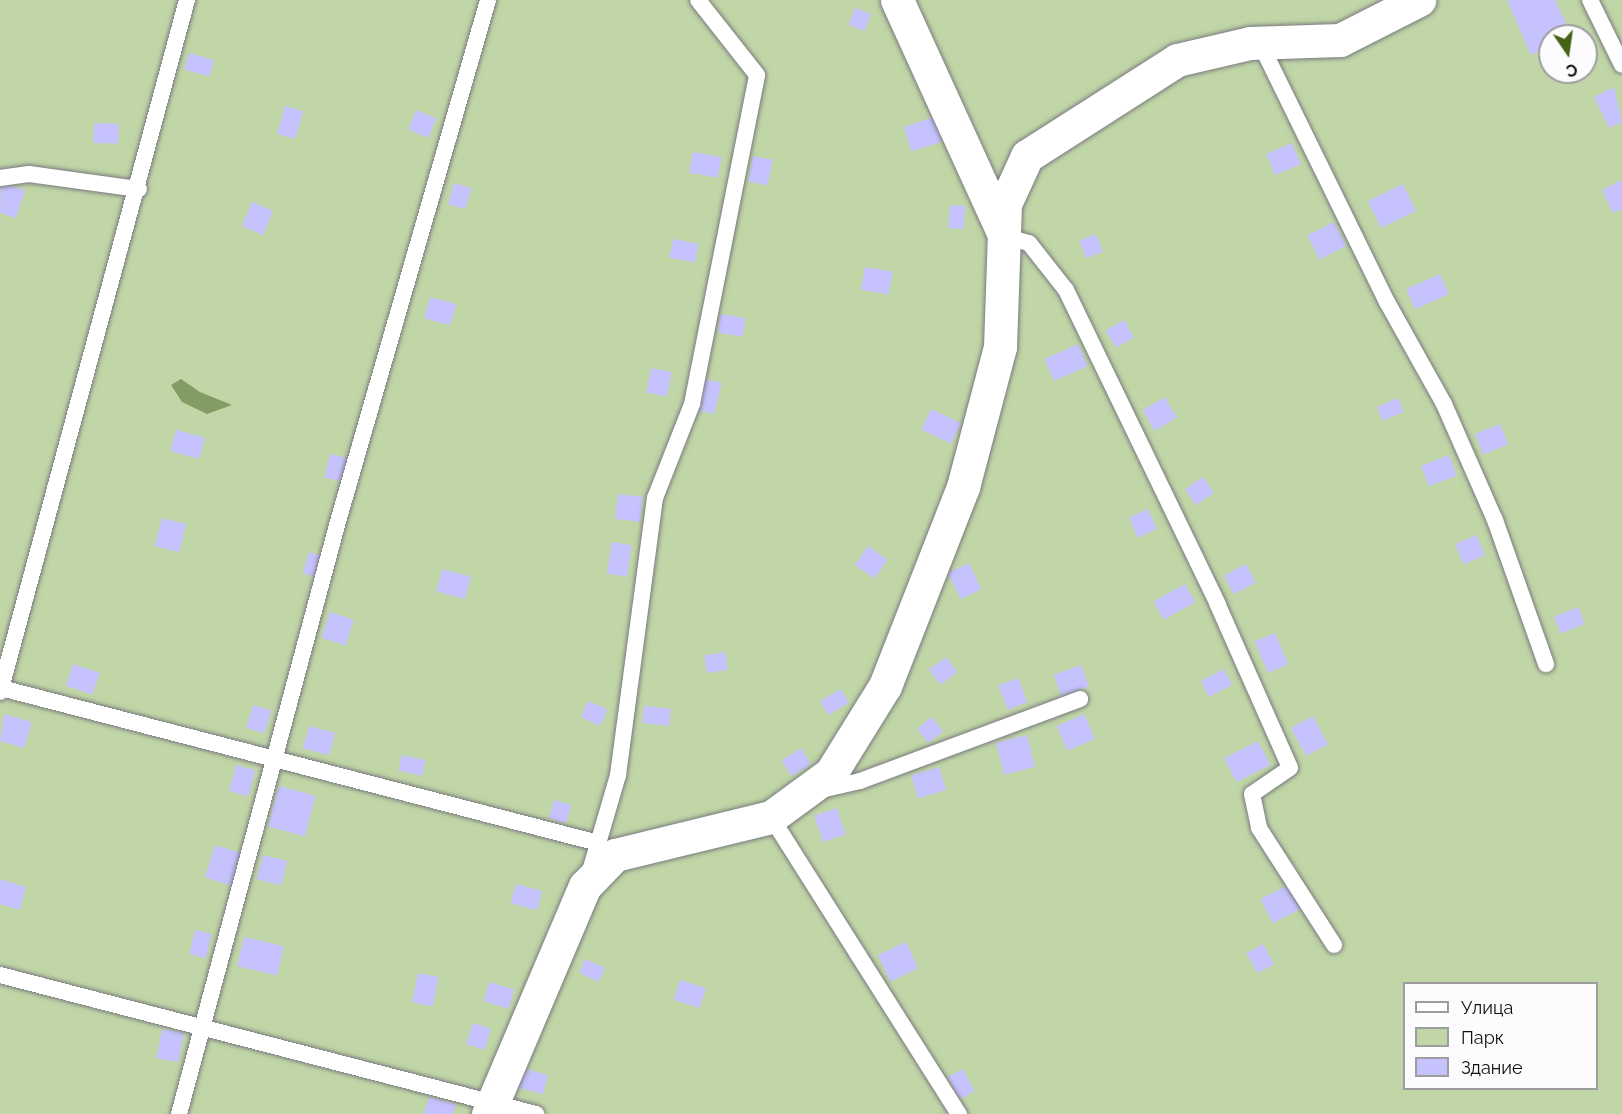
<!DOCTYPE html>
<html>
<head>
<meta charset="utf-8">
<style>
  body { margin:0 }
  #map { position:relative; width:1622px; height:1114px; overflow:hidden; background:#efeef4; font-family:Raleway,sans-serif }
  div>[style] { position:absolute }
  .green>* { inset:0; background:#c0d6a7 }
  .water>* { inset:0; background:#829c64 }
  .building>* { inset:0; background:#c5c2fe; transform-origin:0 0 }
  .roads { filter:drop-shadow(0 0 2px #7a7a7e) drop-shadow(0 0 2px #7a7a7e) }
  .lane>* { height:16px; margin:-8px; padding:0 8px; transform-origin:8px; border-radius:8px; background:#fff }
  .street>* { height:33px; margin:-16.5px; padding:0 16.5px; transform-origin:16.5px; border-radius:16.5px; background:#fff }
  span { translate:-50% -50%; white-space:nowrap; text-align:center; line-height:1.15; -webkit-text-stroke:6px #fcfcfe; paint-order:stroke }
  .legend { position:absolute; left:1403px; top:982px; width:195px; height:108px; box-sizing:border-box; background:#fcfcfe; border:2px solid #9d9d9f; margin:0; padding:8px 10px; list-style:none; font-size:18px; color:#0f0f10 }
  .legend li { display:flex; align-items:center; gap:12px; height:30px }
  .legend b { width:30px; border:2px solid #9d9d9f }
  .north { position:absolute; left:1538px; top:24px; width:60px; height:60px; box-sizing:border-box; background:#fcfcfe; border:2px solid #9d9d9f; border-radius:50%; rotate:167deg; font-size:16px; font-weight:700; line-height:24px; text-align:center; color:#0f0f10 }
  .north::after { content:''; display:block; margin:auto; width:21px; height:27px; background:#456214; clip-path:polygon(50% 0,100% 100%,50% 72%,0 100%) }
</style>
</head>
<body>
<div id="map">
  <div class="green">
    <div style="clip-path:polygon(evenodd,0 0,1622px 0,1622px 1114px,0 1114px,0 0,1550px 36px,1586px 36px,1586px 72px,1550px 72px,1550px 36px,0 0,1404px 984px,1596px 984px,1596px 1088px,1404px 1088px,1404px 984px)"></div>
  </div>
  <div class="water">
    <div style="clip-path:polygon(181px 379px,200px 392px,232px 405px,207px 414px,182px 402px,171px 385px)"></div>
  </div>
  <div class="building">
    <div style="clip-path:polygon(1507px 0,1555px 0,1572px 36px,1550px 36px,1550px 46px,1531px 55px)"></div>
    <div style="left:855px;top:8px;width:17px;height:18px;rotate:21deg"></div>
    <div style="left:189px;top:53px;width:26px;height:17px;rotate:16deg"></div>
    <div style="clip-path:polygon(1614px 87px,1622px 122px,1609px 128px,1594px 97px)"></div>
    <div style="left:285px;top:106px;width:19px;height:29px;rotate:16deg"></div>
    <div style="left:416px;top:110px;width:22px;height:21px;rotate:22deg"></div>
    <div style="left:934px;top:117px;width:26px;height:32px;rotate:72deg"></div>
    <div style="left:94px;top:123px;width:25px;height:20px;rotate:2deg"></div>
    <div style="left:1292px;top:143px;width:23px;height:28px;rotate:67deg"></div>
    <div style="left:693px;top:152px;width:29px;height:21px;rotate:10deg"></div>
    <div style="left:753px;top:156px;width:20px;height:26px;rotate:11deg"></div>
    <div style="clip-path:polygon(1622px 180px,1622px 209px,1613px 213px,1602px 190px)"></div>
    <div style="clip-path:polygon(1px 183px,25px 190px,16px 218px,0 213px)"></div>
    <div style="left:454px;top:183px;width:18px;height:22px;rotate:16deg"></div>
    <div style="left:1403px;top:184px;width:30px;height:39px;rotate:64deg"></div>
    <div style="left:252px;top:202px;width:23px;height:26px;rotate:23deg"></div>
    <div style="left:950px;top:205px;width:15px;height:23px;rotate:4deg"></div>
    <div style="left:1334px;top:222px;width:27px;height:30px;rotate:63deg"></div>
    <div style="left:1096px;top:234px;width:19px;height:18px;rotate:69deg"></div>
    <div style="left:673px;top:239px;width:26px;height:19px;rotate:11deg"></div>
    <div style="left:865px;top:267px;width:28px;height:23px;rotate:10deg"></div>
    <div style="left:1440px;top:274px;width:22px;height:37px;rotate:66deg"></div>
    <div style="left:430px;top:297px;width:27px;height:22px;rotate:15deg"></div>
    <div style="left:721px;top:314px;width:25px;height:19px;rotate:9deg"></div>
    <div style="left:1124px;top:320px;width:20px;height:21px;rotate:60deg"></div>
    <div style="left:1078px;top:344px;width:24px;height:37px;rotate:66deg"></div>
    <div style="left:651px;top:368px;width:21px;height:25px;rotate:11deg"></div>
    <div style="left:705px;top:379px;width:17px;height:32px;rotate:13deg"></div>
    <div style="left:1165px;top:397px;width:24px;height:26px;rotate:60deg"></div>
    <div style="left:1398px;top:398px;width:15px;height:23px;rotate:67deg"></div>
    <div style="left:931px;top:409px;width:33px;height:23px;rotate:25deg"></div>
    <div style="left:1500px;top:424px;width:22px;height:27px;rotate:68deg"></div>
    <div style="left:176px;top:430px;width:30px;height:22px;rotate:15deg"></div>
    <div style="left:330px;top:454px;width:18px;height:24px;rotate:13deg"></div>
    <div style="left:1449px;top:455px;width:22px;height:30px;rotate:69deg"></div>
    <div style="left:1203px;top:477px;width:19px;height:22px;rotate:55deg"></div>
    <div style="left:618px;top:494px;width:25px;height:25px;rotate:7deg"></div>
    <div style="left:1148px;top:509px;width:22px;height:21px;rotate:66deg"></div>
    <div style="left:162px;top:518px;width:25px;height:29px;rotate:14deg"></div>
    <div style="left:1476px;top:535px;width:22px;height:23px;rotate:66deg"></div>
    <div style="left:612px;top:542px;width:20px;height:32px;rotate:9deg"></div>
    <div style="left:868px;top:546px;width:24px;height:23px;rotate:35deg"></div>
    <div style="left:309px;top:552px;width:15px;height:22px;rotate:16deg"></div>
    <div style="left:969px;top:563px;width:29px;height:23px;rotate:65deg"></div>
    <div style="left:1246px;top:564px;width:21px;height:25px;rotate:62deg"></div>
    <div style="left:442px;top:569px;width:30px;height:23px;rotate:15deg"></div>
    <div style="left:1185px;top:584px;width:21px;height:36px;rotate:61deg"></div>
    <div style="left:1578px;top:607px;width:18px;height:26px;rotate:68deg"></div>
    <div style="left:330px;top:612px;width:25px;height:27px;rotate:18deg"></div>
    <div style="left:1275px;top:633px;width:34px;height:22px;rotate:67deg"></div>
    <div style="left:725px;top:652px;width:18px;height:21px;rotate:81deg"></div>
    <div style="left:946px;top:657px;width:19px;height:21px;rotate:54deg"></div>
    <div style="left:73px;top:664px;width:28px;height:23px;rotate:18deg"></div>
    <div style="left:1081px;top:665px;width:23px;height:29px;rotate:70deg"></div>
    <div style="left:1224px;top:669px;width:18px;height:26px;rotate:63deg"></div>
    <div style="left:1018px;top:678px;width:26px;height:21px;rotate:69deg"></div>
    <div style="left:841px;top:689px;width:16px;height:24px;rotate:60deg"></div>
    <div style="left:588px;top:701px;width:21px;height:18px;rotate:23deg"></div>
    <div style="left:253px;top:705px;width:19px;height:24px;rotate:16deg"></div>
    <div style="left:644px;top:706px;width:27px;height:17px;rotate:6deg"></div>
    <div style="clip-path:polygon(4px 714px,32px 722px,24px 748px,0 741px)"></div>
    <div style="left:1084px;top:714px;width:27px;height:30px;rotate:66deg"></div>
    <div style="left:1313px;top:716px;width:32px;height:25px;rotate:62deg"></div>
    <div style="left:932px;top:717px;width:18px;height:19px;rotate:52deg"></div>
    <div style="left:309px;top:726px;width:27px;height:23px;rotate:15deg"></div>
    <div style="left:1027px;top:735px;width:33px;height:32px;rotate:76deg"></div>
    <div style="left:1258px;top:741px;width:27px;height:38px;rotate:63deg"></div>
    <div style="left:801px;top:748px;width:19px;height:23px;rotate:58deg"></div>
    <div style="left:402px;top:755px;width:24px;height:16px;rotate:12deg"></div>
    <div style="left:236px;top:765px;width:20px;height:27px;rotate:15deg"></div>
    <div style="left:939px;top:767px;width:24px;height:29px;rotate:73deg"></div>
    <div style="left:279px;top:786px;width:38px;height:42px;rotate:15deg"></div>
    <div style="left:554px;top:800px;width:18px;height:19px;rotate:16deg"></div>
    <div style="left:837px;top:808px;width:28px;height:24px;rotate:72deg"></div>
    <div style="left:215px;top:845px;width:28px;height:34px;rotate:17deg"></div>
    <div style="left:263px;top:855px;width:25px;height:25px;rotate:14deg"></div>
    <div style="clip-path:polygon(0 879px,26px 887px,20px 910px,0 904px)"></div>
    <div style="left:516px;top:884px;width:27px;height:20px;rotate:15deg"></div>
    <div style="left:1288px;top:885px;width:27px;height:31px;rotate:63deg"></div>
    <div style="left:195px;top:930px;width:17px;height:25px;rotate:13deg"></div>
    <div style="left:244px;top:937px;width:41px;height:30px;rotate:13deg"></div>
    <div style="left:906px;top:942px;width:29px;height:31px;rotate:65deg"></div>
    <div style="left:1263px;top:944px;width:23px;height:19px;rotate:61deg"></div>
    <div style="left:585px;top:959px;width:22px;height:15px;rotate:24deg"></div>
    <div style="left:418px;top:973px;width:21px;height:30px;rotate:11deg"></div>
    <div style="left:680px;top:980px;width:27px;height:21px;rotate:17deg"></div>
    <div style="left:489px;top:982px;width:26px;height:20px;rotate:16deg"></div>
    <div style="left:473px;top:1023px;width:19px;height:22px;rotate:18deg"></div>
    <div style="left:162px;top:1029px;width:22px;height:30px;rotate:10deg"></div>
    <div style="left:522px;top:1068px;width:27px;height:20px;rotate:15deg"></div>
    <div style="left:963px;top:1069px;width:25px;height:17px;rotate:63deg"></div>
    <div style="clip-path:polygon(429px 1097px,456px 1104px,453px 1114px,424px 1114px)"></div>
  </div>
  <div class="roads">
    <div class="lane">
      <div style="left:1590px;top:0;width:72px;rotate:63.8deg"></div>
      <div style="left:1260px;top:43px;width:288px;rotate:63.9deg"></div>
      <div style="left:1387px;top:302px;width:117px;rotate:60.8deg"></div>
      <div style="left:1444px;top:404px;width:127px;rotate:66.3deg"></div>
      <div style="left:1495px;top:520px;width:153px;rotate:70.5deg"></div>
      <div style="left:0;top:178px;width:29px;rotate:-8deg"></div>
      <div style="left:29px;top:174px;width:111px;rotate:7.8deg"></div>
      <div style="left:1004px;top:236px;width:26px;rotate:16deg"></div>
      <div style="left:1029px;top:243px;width:60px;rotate:51.8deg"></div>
      <div style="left:1066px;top:290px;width:348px;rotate:64.2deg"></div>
      <div style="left:1217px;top:603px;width:180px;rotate:66.1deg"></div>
      <div style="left:1290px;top:768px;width:46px;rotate:145.6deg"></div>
      <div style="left:1252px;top:794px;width:35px;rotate:78deg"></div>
      <div style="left:1259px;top:828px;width:139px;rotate:57.3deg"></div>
      <div style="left:1px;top:688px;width:617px;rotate:14.55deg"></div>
      <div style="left:0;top:692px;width:717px;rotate:-74.88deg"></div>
      <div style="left:821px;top:790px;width:40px;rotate:-13deg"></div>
      <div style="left:860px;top:781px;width:235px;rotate:-20.4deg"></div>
      <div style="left:771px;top:817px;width:352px;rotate:57.7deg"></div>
      <div style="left:590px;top:871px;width:100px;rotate:-73.7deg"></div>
      <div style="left:618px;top:775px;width:279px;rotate:-82.4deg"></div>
      <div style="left:655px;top:498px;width:101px;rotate:-68.5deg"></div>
      <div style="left:692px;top:404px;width:335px;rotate:-78.8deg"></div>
      <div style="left:757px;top:75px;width:95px;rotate:-128.2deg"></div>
      <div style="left:0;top:975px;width:554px;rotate:14.54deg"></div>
      <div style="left:179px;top:1114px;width:610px;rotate:-74.98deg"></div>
      <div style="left:337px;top:525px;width:546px;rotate:-73.95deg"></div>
    </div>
    <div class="street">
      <div style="left:897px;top:0;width:256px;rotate:65.5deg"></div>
      <div style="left:488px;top:1114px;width:248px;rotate:-67deg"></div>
      <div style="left:585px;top:886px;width:43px;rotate:-45.9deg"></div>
      <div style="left:615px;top:855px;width:161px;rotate:-13.7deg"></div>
      <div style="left:771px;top:817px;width:74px;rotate:-36.3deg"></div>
      <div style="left:831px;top:773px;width:102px;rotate:-58.2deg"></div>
      <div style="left:885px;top:686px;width:214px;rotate:-68.6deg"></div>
      <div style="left:963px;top:487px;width:145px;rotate:-75.2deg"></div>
      <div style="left:1000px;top:347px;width:143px;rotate:-88deg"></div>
      <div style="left:1005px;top:204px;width:53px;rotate:-65.4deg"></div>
      <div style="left:1027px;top:156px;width:178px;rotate:-32.6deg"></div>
      <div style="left:1177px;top:60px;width:75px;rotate:-13.1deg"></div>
      <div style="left:1250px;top:43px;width:90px;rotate:-1.9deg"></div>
      <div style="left:1340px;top:40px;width:89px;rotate:-26.9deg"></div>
    </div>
  </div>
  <ul class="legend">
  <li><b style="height:8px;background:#fff"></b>Улица</li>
  <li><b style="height:16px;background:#c0d6a7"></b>Парк</li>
  <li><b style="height:16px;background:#c5c2fe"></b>Здание</li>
  </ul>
  <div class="north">С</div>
</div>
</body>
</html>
